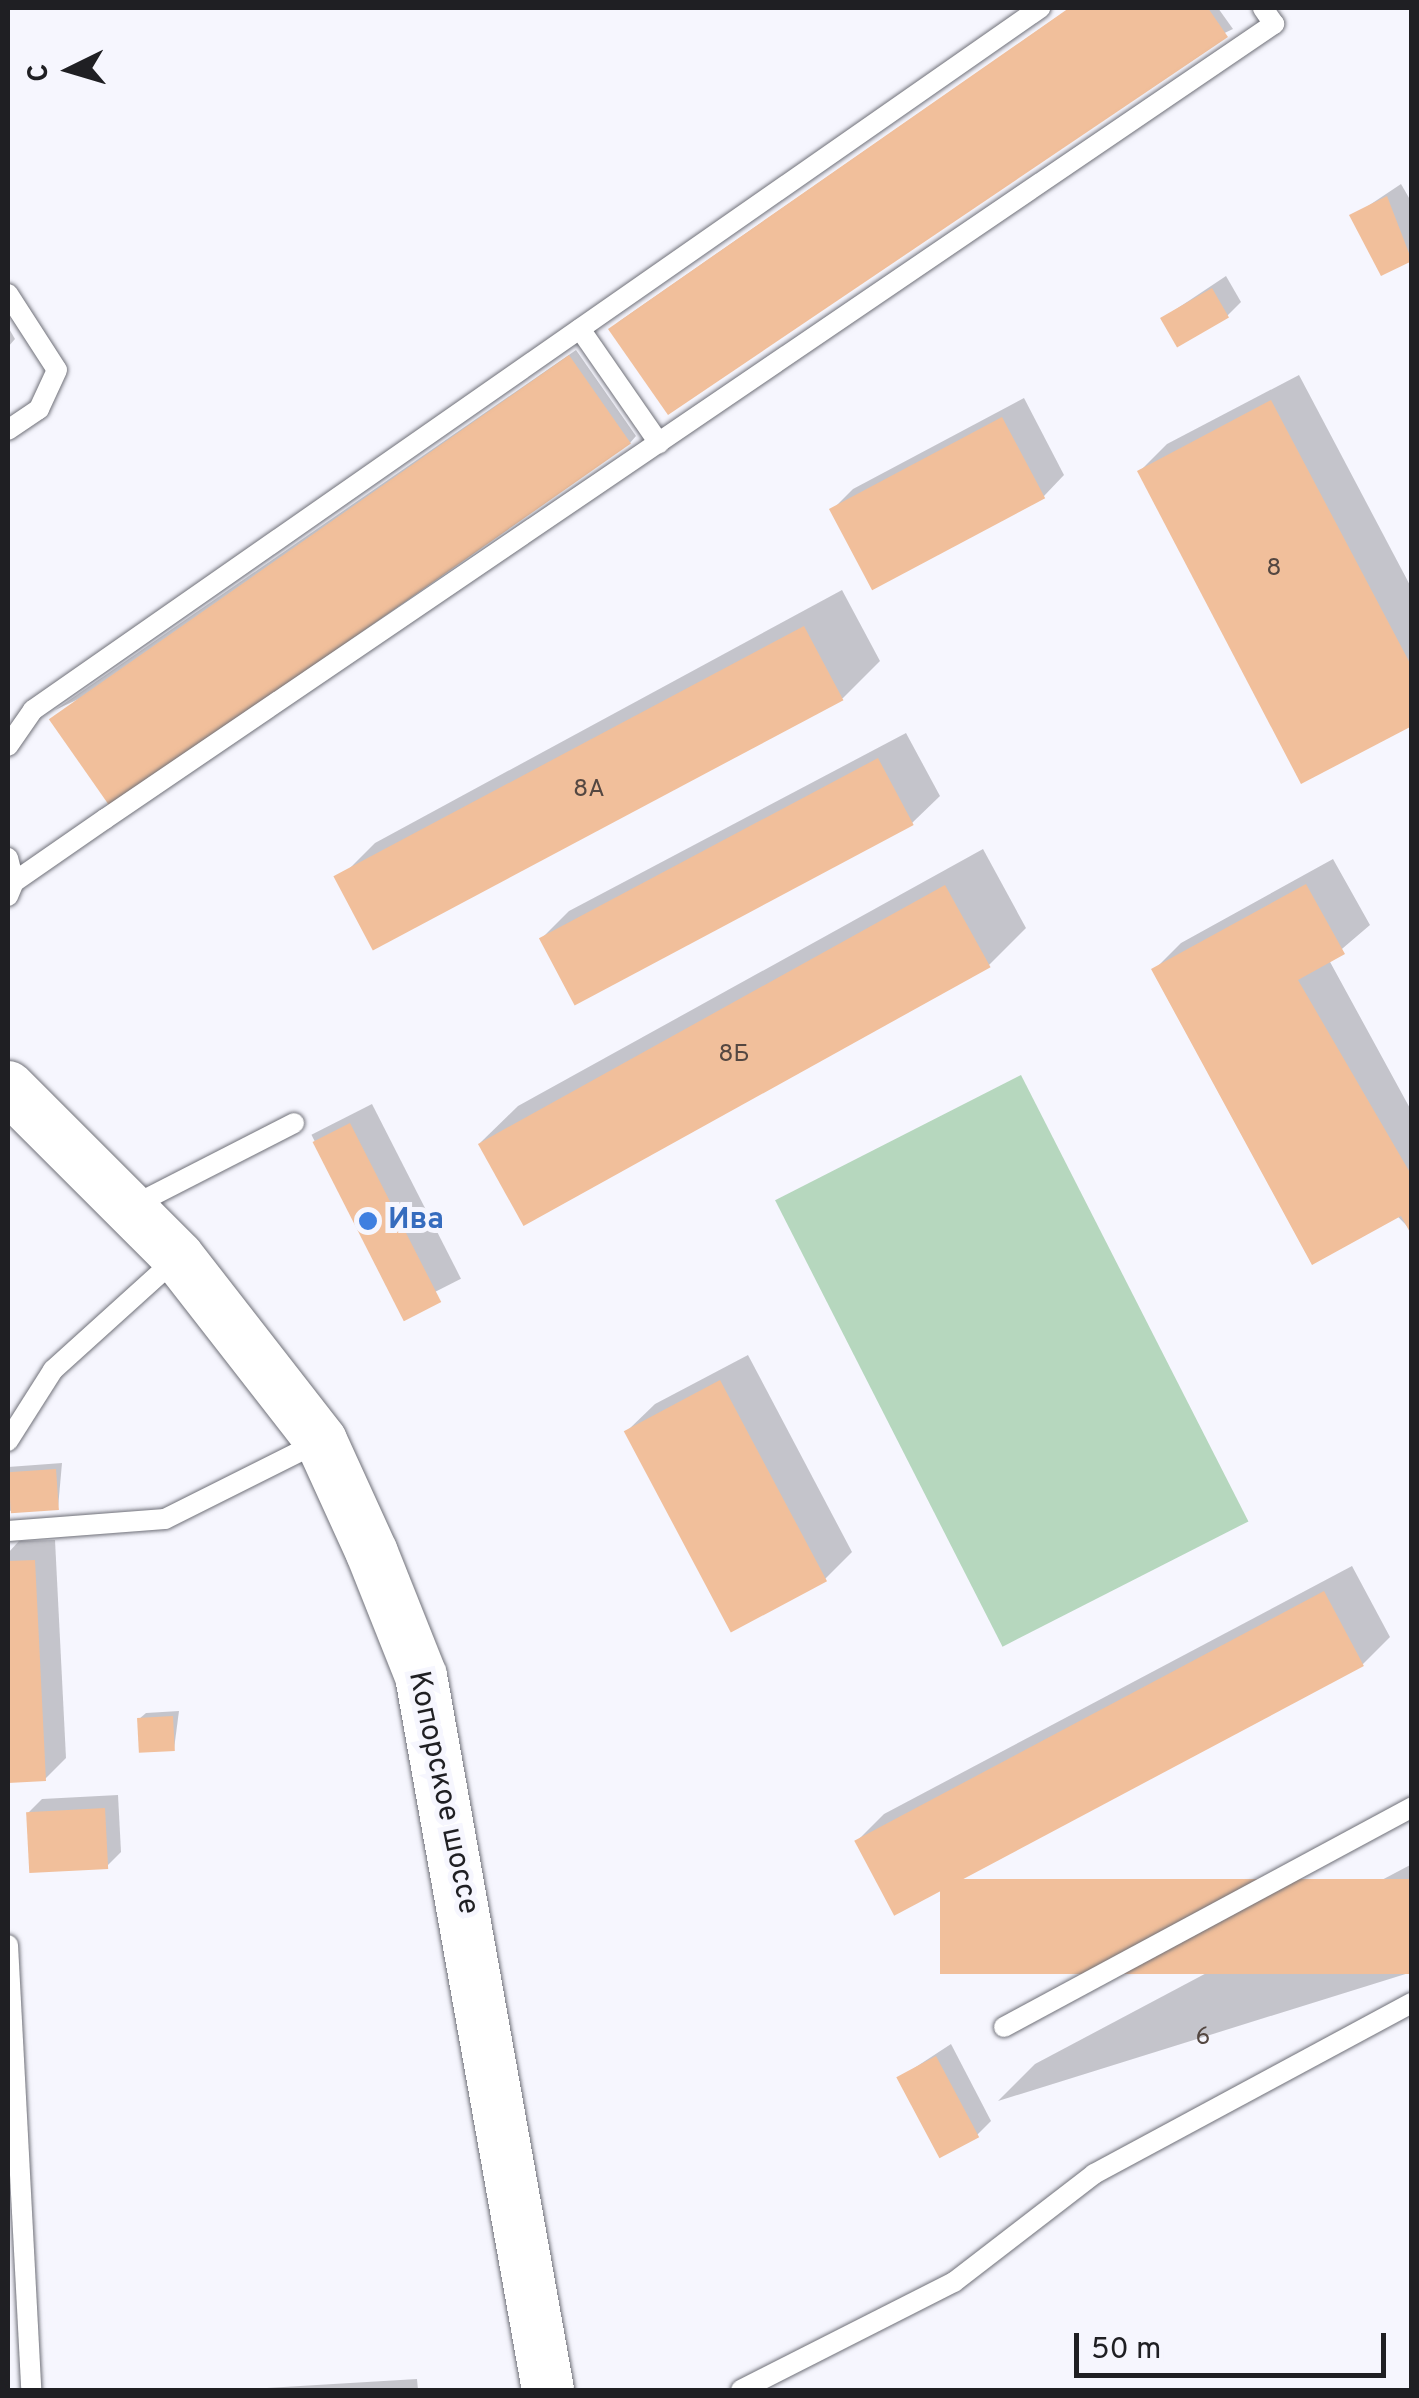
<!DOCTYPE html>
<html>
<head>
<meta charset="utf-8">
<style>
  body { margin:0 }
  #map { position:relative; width:1419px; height:2398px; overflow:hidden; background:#f6f6fe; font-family:Overpass,sans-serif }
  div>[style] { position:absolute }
  .green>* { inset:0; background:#b6d7be; transform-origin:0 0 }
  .shadow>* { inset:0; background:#0003; transform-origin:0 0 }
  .building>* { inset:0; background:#f1bf9b; transform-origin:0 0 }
  .roads { filter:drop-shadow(0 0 2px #6f7078) drop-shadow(0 0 2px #6f7078) }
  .lane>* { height:20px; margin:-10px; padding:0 10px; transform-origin:10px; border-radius:10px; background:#fff }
  .secondary>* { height:52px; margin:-26px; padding:0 26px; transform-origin:26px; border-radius:26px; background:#fff }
  .dots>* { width:28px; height:28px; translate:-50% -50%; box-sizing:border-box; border:5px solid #f6f6fe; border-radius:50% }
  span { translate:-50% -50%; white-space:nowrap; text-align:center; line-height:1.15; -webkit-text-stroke:10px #f6f6fe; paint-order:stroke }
  .number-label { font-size:25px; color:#544741 }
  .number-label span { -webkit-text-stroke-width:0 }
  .shop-label { font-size:30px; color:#366cbe; font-weight:700 }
  .left { translate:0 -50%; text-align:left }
  .street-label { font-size:30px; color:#1f1f23 }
  .frame { position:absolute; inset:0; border:10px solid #1f1f23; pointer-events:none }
  .north { position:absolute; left:20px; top:20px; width:100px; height:100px; -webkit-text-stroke:8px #f6f6fe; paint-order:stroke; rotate:265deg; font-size:28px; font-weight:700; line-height:40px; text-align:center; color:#1f1f23 }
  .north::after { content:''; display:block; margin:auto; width:35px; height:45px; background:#1f1f23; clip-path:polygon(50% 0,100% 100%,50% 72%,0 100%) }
  .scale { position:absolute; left:1074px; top:2333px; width:312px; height:45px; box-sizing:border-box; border:5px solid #1f1f23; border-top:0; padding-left:12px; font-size:30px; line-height:35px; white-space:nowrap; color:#1f1f23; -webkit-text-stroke:8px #f6f6fe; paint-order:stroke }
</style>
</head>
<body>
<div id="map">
  <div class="green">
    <div style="left:1021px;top:1075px;width:501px;height:276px;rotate:63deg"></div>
  </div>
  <div class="shadow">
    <div style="clip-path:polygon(1070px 8px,1218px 8px,1233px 29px,617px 323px)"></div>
    <div style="clip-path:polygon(1401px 184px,1412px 203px,1412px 258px,1382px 273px,1353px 216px)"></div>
    <div style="clip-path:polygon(1226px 276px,1241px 302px,1227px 316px,1163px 318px)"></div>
    <div style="clip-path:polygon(8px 327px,15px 339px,8px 347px)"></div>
    <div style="clip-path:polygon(576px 350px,636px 436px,630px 443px,55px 710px)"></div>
    <div style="clip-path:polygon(1299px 375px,1412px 589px,1412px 723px,1140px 471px,1167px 444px)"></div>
    <div style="clip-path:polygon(1024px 398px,1064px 475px,1044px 496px,832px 510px,853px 489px)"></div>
    <div style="clip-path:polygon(842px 590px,880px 661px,843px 698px,338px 880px,375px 843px)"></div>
    <div style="clip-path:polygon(906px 733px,940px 796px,912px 823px,542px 938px,569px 911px)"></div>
    <div style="clip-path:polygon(983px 849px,1026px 928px,989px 965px,480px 1143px,518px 1106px)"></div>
    <div style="clip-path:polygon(1333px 859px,1370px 925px,1329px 960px,1412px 1112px,1412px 1231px,1154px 970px,1181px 943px)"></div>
    <div style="left:372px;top:1104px;width:196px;height:68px;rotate:63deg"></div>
    <div style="clip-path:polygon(748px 1355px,852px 1552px,824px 1580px,627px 1431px,655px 1404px)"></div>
    <div style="clip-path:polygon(62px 1463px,58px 1508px,8px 1511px,8px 1467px)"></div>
    <div style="clip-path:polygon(55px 1540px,66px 1758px,45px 1779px,9px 1781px,8px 1553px,19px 1541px)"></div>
    <div style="clip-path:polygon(1352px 1566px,1390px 1637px,1363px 1664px,857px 1841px,884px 1814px)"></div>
    <div style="clip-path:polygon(179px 1711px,174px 1749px,139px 1719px,146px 1713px)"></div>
    <div style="clip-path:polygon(118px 1795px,121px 1852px,107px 1866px,28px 1813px,42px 1799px)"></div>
    <div style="clip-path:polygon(1412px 1864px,1412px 1972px,998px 2101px,1035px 2064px)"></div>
    <div style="clip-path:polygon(951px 2044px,991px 2121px,977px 2135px,899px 2078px)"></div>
    <div style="clip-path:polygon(417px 2379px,418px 2390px,231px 2390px)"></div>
  </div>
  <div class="building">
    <div style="clip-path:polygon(1069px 8px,1208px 8px,1228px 37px,668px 415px,608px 329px)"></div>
    <div style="clip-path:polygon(1387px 196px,1412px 261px,1381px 276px,1349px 215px)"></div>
    <div style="left:1212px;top:288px;width:34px;height:60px;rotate:60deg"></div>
    <div style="left:569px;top:355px;width:108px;height:635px;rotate:55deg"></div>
    <div style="clip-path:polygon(1271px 400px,1412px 667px,1412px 726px,1301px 784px,1137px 471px)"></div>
    <div style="left:1002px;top:417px;width:92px;height:196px;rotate:62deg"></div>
    <div style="left:804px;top:626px;width:84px;height:533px;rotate:62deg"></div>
    <div style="left:878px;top:758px;width:76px;height:384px;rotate:62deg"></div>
    <div style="clip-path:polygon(1306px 884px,1345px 954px,1298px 980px,1412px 1176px,1412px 1236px,1401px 1216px,1312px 1265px,1151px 969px)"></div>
    <div style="left:945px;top:885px;width:94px;height:534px;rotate:61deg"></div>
    <div style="left:350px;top:1123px;width:201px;height:42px;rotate:63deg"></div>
    <div style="left:720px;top:1380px;width:228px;height:109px;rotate:62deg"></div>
    <div style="left:56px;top:1469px;width:41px;height:48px;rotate:86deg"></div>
    <div style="clip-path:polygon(35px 1560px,46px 1781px,8px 1783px,8px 1561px)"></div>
    <div style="left:1324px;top:1591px;width:85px;height:532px;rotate:62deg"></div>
    <div style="left:173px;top:1716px;width:35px;height:36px;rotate:87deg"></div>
    <div style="left:105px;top:1808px;width:61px;height:79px;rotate:87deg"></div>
    <div style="left:1412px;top:1879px;width:95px;height:472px;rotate:90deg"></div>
    <div style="left:936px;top:2056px;width:92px;height:45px;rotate:62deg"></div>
  </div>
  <div class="roads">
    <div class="lane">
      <div style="left:8px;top:294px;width:90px;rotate:57.2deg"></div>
      <div style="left:57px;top:370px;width:43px;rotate:114.8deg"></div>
      <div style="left:39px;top:409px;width:37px;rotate:146deg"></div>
      <div style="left:580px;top:329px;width:139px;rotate:55.3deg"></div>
      <div style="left:8px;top:746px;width:44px;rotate:-55.2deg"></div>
      <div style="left:33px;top:710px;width:1228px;rotate:-34.88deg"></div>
      <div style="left:8px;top:858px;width:25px;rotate:76deg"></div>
      <div style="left:8px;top:896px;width:15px;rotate:-67deg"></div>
      <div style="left:14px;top:882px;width:111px;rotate:-34.7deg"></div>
      <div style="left:105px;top:819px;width:1414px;rotate:-34.22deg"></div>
      <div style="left:1274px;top:24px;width:19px;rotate:-125deg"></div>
      <div style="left:132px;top:1206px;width:182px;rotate:-27.1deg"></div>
      <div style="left:8px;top:1441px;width:84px;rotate:-57.6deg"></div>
      <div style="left:53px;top:1370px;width:167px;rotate:-42.1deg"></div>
      <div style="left:8px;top:1531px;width:157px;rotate:-4.4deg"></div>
      <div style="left:165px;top:1519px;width:172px;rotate:-26.6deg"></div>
      <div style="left:8px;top:1945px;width:446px;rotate:87deg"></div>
      <div style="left:1004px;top:2027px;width:464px;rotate:-28.3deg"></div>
      <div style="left:741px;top:2390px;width:239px;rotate:-26.9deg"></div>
      <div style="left:954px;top:2282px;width:177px;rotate:-37.6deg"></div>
      <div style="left:1094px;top:2174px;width:361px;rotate:-28.3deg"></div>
    </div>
    <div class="secondary">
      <div style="left:8px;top:1087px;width:240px;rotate:45deg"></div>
      <div style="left:178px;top:1257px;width:233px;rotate:52.1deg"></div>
      <div style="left:321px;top:1441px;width:123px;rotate:65.5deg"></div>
      <div style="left:372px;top:1553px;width:132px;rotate:68.3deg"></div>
      <div style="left:421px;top:1676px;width:725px;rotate:79.91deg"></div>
    </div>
  </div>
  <div class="dots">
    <div style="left:368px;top:1221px;background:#3f7fe0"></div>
  </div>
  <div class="number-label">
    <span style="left:1274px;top:569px">8</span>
    <span style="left:589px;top:790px">8А</span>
    <span style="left:734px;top:1055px">8Б</span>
    <span style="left:1203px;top:2038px">6</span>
  </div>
  <div class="shop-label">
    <span class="left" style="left:388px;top:1221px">Ива</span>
  </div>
  <div class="street-label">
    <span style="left:442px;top:1793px;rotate:78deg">Копорское шоссе</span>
  </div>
  <div class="frame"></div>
  <div class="north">С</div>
  <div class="scale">50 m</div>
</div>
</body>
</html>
